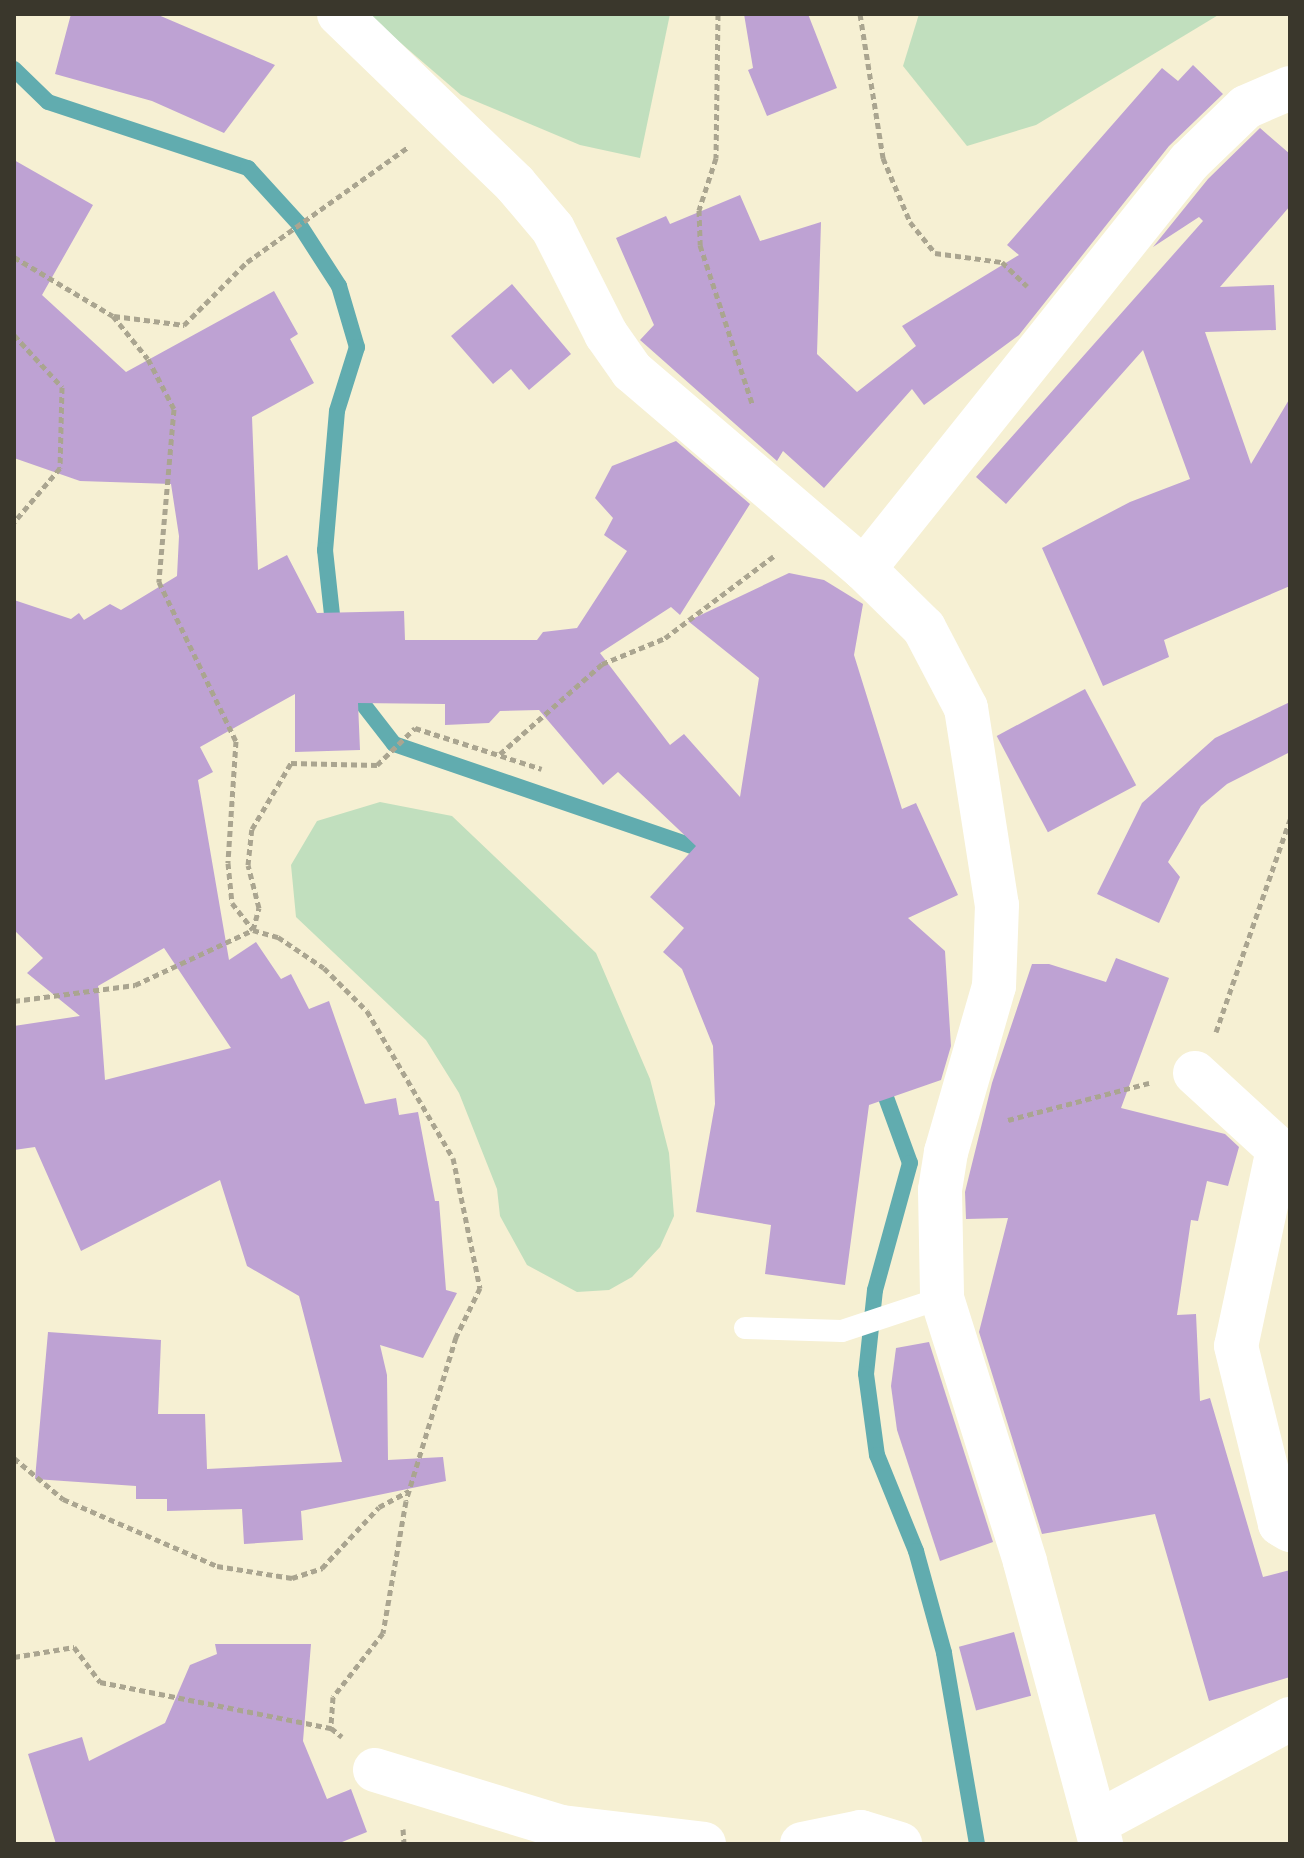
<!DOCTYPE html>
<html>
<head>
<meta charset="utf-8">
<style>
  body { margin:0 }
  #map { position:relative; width:1304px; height:1858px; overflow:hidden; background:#f6f0d3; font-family:"Crimson Pro",serif }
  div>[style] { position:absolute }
  .green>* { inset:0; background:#c1dfbe }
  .stream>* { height:16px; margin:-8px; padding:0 8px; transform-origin:8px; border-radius:8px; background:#61acaf }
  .building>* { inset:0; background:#bea2d3; transform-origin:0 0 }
  .path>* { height:5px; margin-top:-2.5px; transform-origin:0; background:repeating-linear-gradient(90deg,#aaa590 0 6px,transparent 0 10px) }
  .lane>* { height:22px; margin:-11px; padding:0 11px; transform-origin:11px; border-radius:11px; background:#fff }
  .street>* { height:44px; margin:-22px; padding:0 22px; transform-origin:22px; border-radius:22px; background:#fff }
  span { translate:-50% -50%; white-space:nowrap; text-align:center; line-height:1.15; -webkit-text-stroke:6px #fff; paint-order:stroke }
  .frame { position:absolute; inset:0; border:16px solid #3a372c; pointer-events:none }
</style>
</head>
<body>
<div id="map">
  <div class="green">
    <div style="clip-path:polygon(367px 14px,670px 14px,640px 158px,580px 145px,461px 95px)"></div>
    <div style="clip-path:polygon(919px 14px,1220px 14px,1036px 125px,967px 146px,903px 66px)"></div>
    <div style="clip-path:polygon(380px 802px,452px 816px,596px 953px,650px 1079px,669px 1153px,674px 1216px,660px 1247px,632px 1277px,609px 1290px,577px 1292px,527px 1265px,500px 1216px,497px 1189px,459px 1093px,426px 1040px,296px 917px,291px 865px,317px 821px)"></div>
  </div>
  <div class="stream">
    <div style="left:14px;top:69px;width:47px;rotate:44.1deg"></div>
    <div style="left:48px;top:102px;width:211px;rotate:18.3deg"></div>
    <div style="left:248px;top:168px;width:76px;rotate:47.7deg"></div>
    <div style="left:299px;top:224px;width:74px;rotate:57.2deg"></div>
    <div style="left:339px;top:286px;width:64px;rotate:73.6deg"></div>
    <div style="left:357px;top:347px;width:67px;rotate:107.4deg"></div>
    <div style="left:337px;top:411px;width:140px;rotate:94.9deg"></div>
    <div style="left:325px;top:550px;width:83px;rotate:83.8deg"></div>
    <div style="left:349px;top:686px;width:73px;rotate:52.2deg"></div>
    <div style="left:394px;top:744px;width:339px;rotate:18.9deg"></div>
    <div style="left:880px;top:1081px;width:87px;rotate:69.9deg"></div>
    <div style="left:910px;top:1163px;width:132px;rotate:105.4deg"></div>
    <div style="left:875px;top:1290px;width:84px;rotate:96.1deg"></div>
    <div style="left:866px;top:1374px;width:82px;rotate:82.3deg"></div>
    <div style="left:877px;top:1455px;width:104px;rotate:67.9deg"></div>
    <div style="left:916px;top:1551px;width:106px;rotate:74.6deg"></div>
    <div style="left:944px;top:1653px;width:194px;rotate:80.2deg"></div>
  </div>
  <div class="building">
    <div style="clip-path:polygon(71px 14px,156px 14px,275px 65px,224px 133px,152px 101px,55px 74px)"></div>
    <div style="clip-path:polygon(744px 14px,808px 14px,837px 88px,767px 116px,748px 70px,753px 68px)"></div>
    <div style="clip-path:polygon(1193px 65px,1223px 94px,1169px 146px,1019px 335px,924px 405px,912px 389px,824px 488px,783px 451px,777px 461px,640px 340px,654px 325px,616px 238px,666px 216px,670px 224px,740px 195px,760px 241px,821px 222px,817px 354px,857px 392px,916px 346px,902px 326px,1019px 255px,1007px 245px,1162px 68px,1178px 81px)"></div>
    <div style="clip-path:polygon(1260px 128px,1290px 154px,1290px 206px,1220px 287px,1274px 285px,1276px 330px,1205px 332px,1251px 464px,1290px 398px,1290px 586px,1164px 640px,1169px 657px,1103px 686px,1042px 548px,1130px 502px,1190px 479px,1143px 350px,1006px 504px,976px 477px,1203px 221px,1199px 217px,1153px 247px,1208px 179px)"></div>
    <div style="clip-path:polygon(evenodd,14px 160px,93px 205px,42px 295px,126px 372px,274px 291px,298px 334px,290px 339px,314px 383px,252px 417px,258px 570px,287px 555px,317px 613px,404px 611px,405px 640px,537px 640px,543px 632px,577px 628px,627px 551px,604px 535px,613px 518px,595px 498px,612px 466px,676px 441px,750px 504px,680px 615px,671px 607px,600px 653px,670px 745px,684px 734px,740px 797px,759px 678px,688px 621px,789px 573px,824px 580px,863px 604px,854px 655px,902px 809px,916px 803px,958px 895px,908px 918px,945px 951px,951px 1046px,941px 1080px,869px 1105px,845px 1285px,765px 1274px,771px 1225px,696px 1212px,715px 1104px,713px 1046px,682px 969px,663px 952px,684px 928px,650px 897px,696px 846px,618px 772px,603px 785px,539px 710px,500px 711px,489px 723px,445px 725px,445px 704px,358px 703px,360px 750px,295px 752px,295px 694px,200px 747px,213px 772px,198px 780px,229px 960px,256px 942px,281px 979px,291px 974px,309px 1009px,329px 1001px,365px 1104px,396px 1098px,399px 1115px,418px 1112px,435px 1201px,439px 1201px,446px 1290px,457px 1293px,423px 1358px,380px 1345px,387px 1375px,388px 1460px,443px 1457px,446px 1481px,301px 1511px,303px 1540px,244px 1544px,242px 1509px,167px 1511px,167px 1499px,136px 1499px,136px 1486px,35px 1479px,48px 1332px,161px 1340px,158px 1414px,205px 1414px,207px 1469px,342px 1462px,299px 1296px,247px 1266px,220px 1180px,81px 1251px,35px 1147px,14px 1150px,14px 1026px,80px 1016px,27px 973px,43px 958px,14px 930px,14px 600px,71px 619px,79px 613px,84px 620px,110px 604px,121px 610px,177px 576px,179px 536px,171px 484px,80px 481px,14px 458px,14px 160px,164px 948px,231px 1048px,105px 1080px,98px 986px,164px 948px)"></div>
    <div style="clip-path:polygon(512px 284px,571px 354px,529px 390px,511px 369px,493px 384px,451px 336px)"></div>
    <div style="left:1085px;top:689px;width:109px;height:100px;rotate:62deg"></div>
    <div style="clip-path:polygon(1290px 702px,1290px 752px,1227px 784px,1201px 806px,1168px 862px,1180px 877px,1159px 923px,1097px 894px,1142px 803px,1215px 738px)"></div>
    <div style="clip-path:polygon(1116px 958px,1169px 978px,1121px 1108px,1225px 1134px,1239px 1147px,1228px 1186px,1207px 1181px,1198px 1221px,1191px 1220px,1177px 1315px,1196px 1314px,1200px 1401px,1210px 1398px,1263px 1577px,1290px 1570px,1290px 1677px,1209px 1701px,1155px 1514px,1042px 1534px,979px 1332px,1008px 1218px,966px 1219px,965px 1192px,992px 1083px,1032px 964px,1049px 964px,1106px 982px)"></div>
    <div style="clip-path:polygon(929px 1342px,993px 1542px,940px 1561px,897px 1430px,891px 1386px,896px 1348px)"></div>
    <div style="left:1014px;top:1632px;width:66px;height:57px;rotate:75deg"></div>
    <div style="clip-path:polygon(215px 1644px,311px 1644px,303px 1741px,327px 1799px,351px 1789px,367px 1832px,337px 1844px,56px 1844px,28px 1754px,82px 1737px,89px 1761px,165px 1723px,190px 1665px,217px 1654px)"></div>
  </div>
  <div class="path">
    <div style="left:718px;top:14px;width:144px;rotate:90.8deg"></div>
    <div style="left:716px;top:158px;width:55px;rotate:108.1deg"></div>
    <div style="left:699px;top:210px;width:35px;rotate:88deg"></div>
    <div style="left:700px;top:245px;width:169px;rotate:71.8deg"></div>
    <div style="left:860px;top:14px;width:146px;rotate:80.9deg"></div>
    <div style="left:883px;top:158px;width:69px;rotate:67.1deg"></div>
    <div style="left:910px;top:222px;width:40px;rotate:51deg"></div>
    <div style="left:935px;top:253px;width:68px;rotate:7.7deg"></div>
    <div style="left:1002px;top:262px;width:35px;rotate:44deg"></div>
    <div style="left:14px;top:257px;width:115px;rotate:30.8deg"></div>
    <div style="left:113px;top:316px;width:55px;rotate:50.9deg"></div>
    <div style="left:148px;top:359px;width:56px;rotate:62.5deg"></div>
    <div style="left:174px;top:409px;width:174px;rotate:95deg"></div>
    <div style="left:159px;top:582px;width:177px;rotate:64.2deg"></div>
    <div style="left:236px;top:741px;width:122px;rotate:93.8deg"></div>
    <div style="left:228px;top:863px;width:40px;rotate:84.3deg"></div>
    <div style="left:232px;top:903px;width:34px;rotate:52deg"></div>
    <div style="left:253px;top:930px;width:26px;rotate:16deg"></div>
    <div style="left:278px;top:937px;width:55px;rotate:34deg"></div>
    <div style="left:324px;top:968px;width:61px;rotate:45deg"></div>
    <div style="left:367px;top:1011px;width:170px;rotate:59.7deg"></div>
    <div style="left:453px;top:1158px;width:133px;rotate:78.3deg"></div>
    <div style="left:480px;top:1288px;width:55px;rotate:116.1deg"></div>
    <div style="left:456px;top:1337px;width:171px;rotate:107deg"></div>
    <div style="left:406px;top:1501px;width:134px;rotate:99.9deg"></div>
    <div style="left:383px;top:1633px;width:81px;rotate:128deg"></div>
    <div style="left:333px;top:1697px;width:31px;rotate:94deg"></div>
    <div style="left:331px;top:1728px;width:14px;rotate:39deg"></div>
    <div style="left:114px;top:316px;width:71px;rotate:7.3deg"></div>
    <div style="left:184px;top:325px;width:89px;rotate:-45deg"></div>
    <div style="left:247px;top:262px;width:198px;rotate:-35.5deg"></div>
    <div style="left:14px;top:335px;width:71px;rotate:47.3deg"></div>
    <div style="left:62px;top:387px;width:81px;rotate:91.4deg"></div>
    <div style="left:60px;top:468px;width:71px;rotate:130.4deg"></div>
    <div style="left:500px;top:754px;width:136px;rotate:-41.4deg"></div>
    <div style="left:602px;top:664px;width:68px;rotate:-22.4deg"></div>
    <div style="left:665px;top:638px;width:136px;rotate:-37deg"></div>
    <div style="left:14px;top:1001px;width:122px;rotate:-7.5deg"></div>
    <div style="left:135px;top:985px;width:130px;rotate:-25deg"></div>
    <div style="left:253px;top:930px;width:23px;rotate:-75deg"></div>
    <div style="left:259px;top:908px;width:44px;rotate:-104.3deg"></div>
    <div style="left:248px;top:865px;width:36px;rotate:-84deg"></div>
    <div style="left:252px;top:829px;width:77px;rotate:-59.4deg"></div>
    <div style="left:291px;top:763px;width:86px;rotate:1.3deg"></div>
    <div style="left:377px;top:765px;width:53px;rotate:-44.2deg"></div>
    <div style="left:415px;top:728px;width:133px;rotate:17.9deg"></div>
    <div style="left:1216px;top:1032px;width:225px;rotate:-70.8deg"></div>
    <div style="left:1008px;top:1120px;width:146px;rotate:-14.7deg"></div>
    <div style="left:14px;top:1458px;width:64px;rotate:39.9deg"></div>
    <div style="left:63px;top:1499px;width:168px;rotate:23.5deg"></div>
    <div style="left:217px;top:1566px;width:76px;rotate:9.1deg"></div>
    <div style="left:292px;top:1578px;width:32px;rotate:-18deg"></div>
    <div style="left:322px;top:1568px;width:83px;rotate:-46.9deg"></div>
    <div style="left:379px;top:1507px;width:34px;rotate:-28deg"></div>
    <div style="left:14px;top:1657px;width:61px;rotate:-9.5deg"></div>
    <div style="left:74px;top:1647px;width:44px;rotate:53.4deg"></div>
    <div style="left:100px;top:1682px;width:236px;rotate:11.3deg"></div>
    <div style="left:403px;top:1829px;width:15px;rotate:86deg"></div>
  </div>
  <div class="lane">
    <div style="left:745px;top:1328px;width:97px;rotate:1.8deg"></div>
    <div style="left:842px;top:1331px;width:105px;rotate:-18.3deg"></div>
  </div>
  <div class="street">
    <div style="left:339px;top:14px;width:245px;rotate:44deg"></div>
    <div style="left:515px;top:184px;width:59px;rotate:49.8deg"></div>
    <div style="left:553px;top:229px;width:118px;rotate:63.2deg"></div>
    <div style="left:606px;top:334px;width:45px;rotate:54.9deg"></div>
    <div style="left:632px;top:371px;width:305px;rotate:40.5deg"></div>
    <div style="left:864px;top:569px;width:84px;rotate:44.5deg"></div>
    <div style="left:924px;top:628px;width:90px;rotate:62.3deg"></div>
    <div style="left:966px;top:708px;width:199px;rotate:81.1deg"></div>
    <div style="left:997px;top:905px;width:81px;rotate:92.1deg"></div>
    <div style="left:994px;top:986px;width:173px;rotate:106.1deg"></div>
    <div style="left:946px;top:1152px;width:38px;rotate:99deg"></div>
    <div style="left:940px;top:1190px;width:108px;rotate:88.9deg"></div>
    <div style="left:942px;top:1298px;width:277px;rotate:72.5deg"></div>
    <div style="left:1025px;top:1562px;width:292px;rotate:74.9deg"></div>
    <div style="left:864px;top:569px;width:521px;rotate:-51.39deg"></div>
    <div style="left:1189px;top:162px;width:79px;rotate:-44deg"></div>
    <div style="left:1246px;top:107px;width:48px;rotate:-23.4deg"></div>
    <div style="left:1195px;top:1073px;width:113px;rotate:42.5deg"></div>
    <div style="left:1278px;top:1149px;width:201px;rotate:102deg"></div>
    <div style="left:1236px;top:1346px;width:183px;rotate:76.1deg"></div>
    <div style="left:1280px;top:1524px;width:12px;rotate:31deg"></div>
    <div style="left:375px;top:1770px;width:195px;rotate:17deg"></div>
    <div style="left:562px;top:1827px;width:143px;rotate:6.8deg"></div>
    <div style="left:1098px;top:1822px;width:218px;rotate:-28.2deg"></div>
    <div style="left:802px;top:1844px;width:60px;rotate:-11.5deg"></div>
    <div style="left:861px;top:1832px;width:41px;rotate:17.1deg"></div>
  </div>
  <div class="frame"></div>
</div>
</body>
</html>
